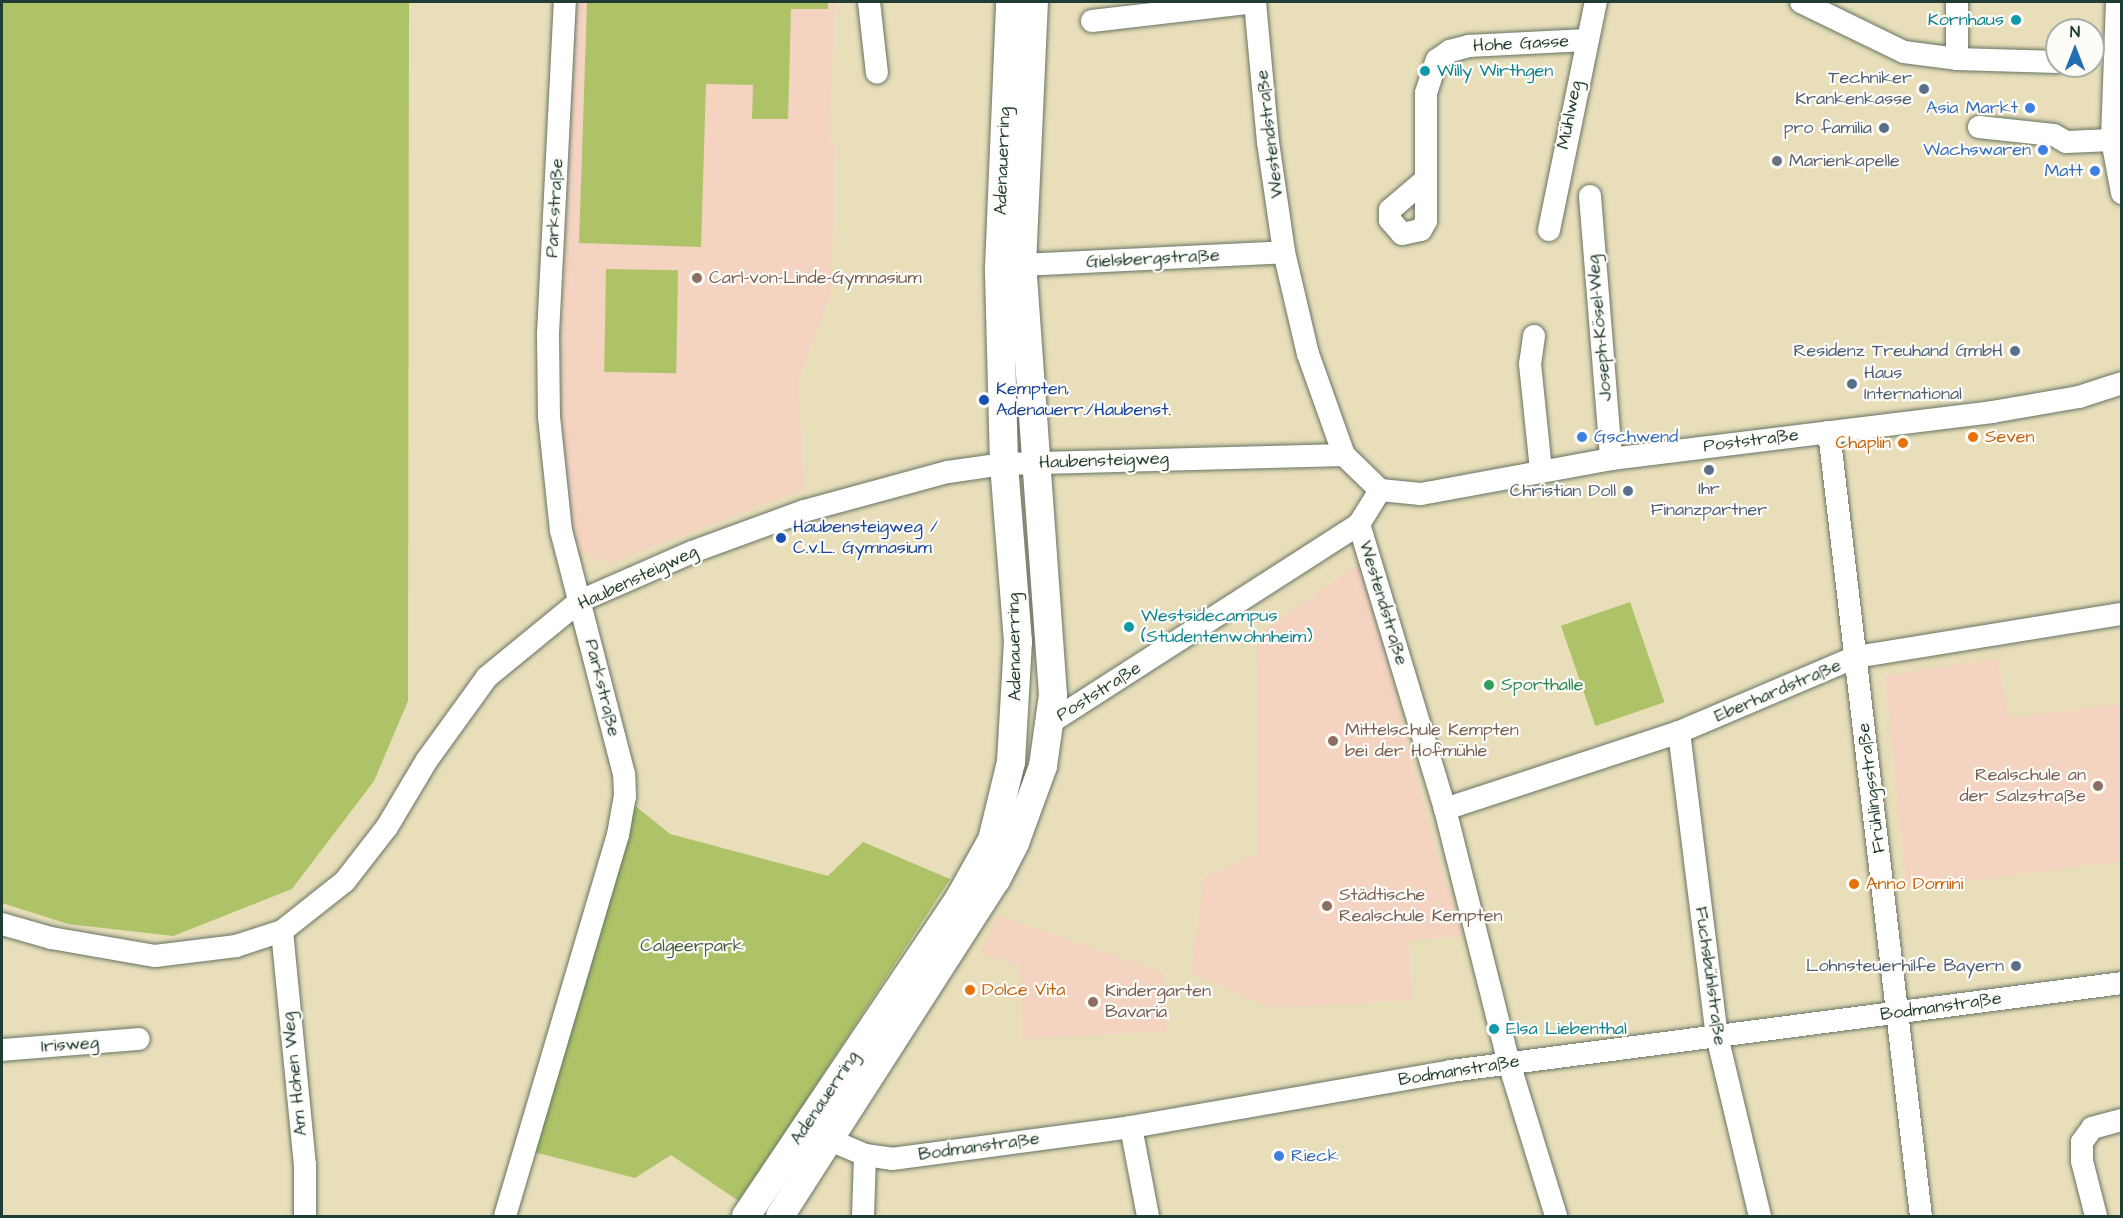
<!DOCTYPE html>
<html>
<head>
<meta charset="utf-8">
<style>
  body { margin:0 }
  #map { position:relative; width:2123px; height:1218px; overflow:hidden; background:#e8deba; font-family:"Architects Daughter",sans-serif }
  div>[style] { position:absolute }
  .built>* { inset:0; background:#f4d3c1 }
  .green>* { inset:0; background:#aec368; transform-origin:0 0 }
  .roads { filter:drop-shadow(0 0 2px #657563) drop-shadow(0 0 2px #657563) }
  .minor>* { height:22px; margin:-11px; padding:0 11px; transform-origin:11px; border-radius:11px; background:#fff }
  .major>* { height:28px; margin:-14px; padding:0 14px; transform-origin:14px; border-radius:14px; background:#fff }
  .dots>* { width:16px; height:16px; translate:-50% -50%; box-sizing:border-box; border:3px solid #fdfcf7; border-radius:50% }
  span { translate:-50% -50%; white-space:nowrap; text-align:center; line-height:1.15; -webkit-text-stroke:4.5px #fdfcf7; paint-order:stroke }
  .culture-label { font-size:18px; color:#0d838f }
  .right { translate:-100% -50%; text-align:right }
  .left { translate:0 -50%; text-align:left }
  .street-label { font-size:18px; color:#1f3d34 }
  .service-label { font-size:18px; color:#4e5e75 }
  .shop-label { font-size:18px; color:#366cbe }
  .worship-label { font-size:18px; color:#5b616d }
  .education-label { font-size:18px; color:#785e54 }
  .transit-label { font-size:18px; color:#164399 }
  .food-label { font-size:18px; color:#c56008 }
  .leisure-label { font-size:18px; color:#27864d }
  .park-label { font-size:18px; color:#435e41 }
  .frame { position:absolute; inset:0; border:3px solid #1f3d34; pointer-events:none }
  .north { position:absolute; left:2045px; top:18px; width:60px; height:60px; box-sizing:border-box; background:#fdfcf7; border:2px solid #a4b0a9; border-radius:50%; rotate:0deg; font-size:16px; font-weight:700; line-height:24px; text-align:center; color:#1f3d34 }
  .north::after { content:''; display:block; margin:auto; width:21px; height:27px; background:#1f6fb2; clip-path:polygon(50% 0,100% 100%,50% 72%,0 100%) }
</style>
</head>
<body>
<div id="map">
  <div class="built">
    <div style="clip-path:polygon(576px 2px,835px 2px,829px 133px,829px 142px,835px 142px,831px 294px,798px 380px,804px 489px,608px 564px,581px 551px,567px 531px,558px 418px)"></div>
    <div style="clip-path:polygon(1362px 562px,1435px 848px,1464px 936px,1408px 940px,1412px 1000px,1271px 1008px,1191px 973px,1204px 876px,1257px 855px,1258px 634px)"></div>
    <div style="clip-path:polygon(1997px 659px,2009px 718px,2121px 704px,2121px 861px,1907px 889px,1885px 676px)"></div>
    <div style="clip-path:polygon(998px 915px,1164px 973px,1167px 1031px,1022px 1039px,1020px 966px,981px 953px)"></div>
  </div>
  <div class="green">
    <div style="clip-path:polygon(2px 2px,409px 2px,408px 701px,374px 781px,292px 889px,173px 936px,68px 924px,2px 903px)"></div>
    <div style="clip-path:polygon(587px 2px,828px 2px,828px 9px,791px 9px,788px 119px,752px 119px,753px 85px,706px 84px,701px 247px,579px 243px)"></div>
    <div style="left:606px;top:269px;width:72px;height:103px;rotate:1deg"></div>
    <div style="left:1630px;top:602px;width:106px;height:73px;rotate:71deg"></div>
    <div style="clip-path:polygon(633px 804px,670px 834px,828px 876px,863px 842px,950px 879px,740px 1202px,671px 1155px,635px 1178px,530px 1151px)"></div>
  </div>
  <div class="roads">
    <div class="minor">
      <div style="left:869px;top:2px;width:71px;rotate:83.6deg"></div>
      <div style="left:1255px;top:2px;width:141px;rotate:84.7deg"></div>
      <div style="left:1268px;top:142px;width:111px;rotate:81.7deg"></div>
      <div style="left:1284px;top:252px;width:105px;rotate:76.8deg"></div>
      <div style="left:1308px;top:354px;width:107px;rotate:70.4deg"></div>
      <div style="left:1344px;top:455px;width:50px;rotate:44.2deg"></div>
      <div style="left:1801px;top:2px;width:114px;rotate:25.9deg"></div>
      <div style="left:1904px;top:52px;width:53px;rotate:7.5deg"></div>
      <div style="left:1957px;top:59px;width:100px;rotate:1.7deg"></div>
      <div style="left:1957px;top:2px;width:57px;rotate:90deg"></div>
      <div style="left:2117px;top:2px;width:138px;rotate:92.1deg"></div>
      <div style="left:2112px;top:140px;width:54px;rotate:79.3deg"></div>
      <div style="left:1092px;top:21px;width:164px;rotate:-6.6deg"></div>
      <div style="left:1979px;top:127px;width:75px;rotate:6.1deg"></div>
      <div style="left:2054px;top:135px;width:14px;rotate:30deg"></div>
      <div style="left:2066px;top:142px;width:46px;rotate:-2.5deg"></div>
      <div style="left:1425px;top:180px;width:46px;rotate:139.4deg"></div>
      <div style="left:1390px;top:210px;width:10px;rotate:90deg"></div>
      <div style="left:1390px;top:220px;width:18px;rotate:49deg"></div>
      <div style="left:1402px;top:234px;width:19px;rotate:-12deg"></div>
      <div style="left:1421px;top:230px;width:10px;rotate:-61deg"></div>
      <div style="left:1426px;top:221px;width:128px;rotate:-90deg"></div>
      <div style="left:1426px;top:93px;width:35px;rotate:-72deg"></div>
      <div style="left:1437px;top:60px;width:16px;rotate:-35deg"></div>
      <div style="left:1450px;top:51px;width:20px;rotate:-15deg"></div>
      <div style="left:1469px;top:46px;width:117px;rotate:-2.9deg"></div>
      <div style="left:1590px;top:196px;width:264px;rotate:85.4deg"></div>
      <div style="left:1549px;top:230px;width:233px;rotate:-78.4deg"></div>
      <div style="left:1022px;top:265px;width:262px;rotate:-2.8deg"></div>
      <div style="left:1534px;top:336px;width:28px;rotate:98deg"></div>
      <div style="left:1530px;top:364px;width:108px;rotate:84.1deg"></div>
      <div style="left:1829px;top:432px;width:789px;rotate:83.31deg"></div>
      <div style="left:1380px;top:490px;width:41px;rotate:5.6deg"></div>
      <div style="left:1421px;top:494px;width:193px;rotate:-10.4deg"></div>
      <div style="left:1611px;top:459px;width:384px;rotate:-7deg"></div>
      <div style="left:1992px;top:412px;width:88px;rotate:-9.8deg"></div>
      <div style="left:2079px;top:397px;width:45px;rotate:-18deg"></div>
      <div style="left:1359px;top:524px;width:298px;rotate:73.2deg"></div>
      <div style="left:1445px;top:809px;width:262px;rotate:75.9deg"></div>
      <div style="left:1509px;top:1063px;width:160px;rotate:72.9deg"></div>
      <div style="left:1051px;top:722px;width:366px;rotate:-32.7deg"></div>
      <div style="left:1359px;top:524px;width:40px;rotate:-58deg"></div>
      <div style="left:1679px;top:732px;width:306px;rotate:82.9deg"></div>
      <div style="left:1717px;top:1036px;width:185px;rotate:76.6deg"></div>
      <div style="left:1445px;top:809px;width:246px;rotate:-18.2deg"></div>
      <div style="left:1679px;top:732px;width:192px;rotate:-23deg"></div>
      <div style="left:1856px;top:657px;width:269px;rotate:-9.2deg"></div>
      <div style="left:2px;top:924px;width:51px;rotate:15.9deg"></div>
      <div style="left:51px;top:938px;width:106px;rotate:9.8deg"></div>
      <div style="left:155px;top:956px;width:82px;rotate:-7deg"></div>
      <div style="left:236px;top:946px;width:48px;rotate:-18.1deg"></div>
      <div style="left:282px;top:931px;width:80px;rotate:-38.4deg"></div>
      <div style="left:345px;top:881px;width:68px;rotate:-52.1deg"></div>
      <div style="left:387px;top:827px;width:78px;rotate:-59.2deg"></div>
      <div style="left:427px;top:760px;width:102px;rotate:-54.1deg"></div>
      <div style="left:487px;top:677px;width:120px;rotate:-39.3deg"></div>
      <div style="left:580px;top:601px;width:122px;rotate:-23.6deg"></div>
      <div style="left:692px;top:552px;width:119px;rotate:-20.1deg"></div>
      <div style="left:804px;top:511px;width:149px;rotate:-15.2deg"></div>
      <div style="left:948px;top:472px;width:57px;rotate:-8.1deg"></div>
      <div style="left:1004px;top:464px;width:340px;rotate:-1.5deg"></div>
      <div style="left:282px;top:931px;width:235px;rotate:84.4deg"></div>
      <div style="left:305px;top:1165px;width:51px;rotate:90deg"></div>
      <div style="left:2px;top:1050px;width:137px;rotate:-4.6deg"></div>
      <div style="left:1131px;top:1127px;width:91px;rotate:79.2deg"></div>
      <div style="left:814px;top:1133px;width:56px;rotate:23.3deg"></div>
      <div style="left:865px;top:1155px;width:27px;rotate:8deg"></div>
      <div style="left:892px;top:1159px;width:241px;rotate:-7.6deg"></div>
      <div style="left:1131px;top:1127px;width:325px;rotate:-9.9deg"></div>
      <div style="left:1451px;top:1071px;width:677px;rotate:-7.47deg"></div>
      <div style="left:505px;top:1216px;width:397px;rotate:-73.5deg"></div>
      <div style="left:618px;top:835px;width:39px;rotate:-80deg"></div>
      <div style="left:625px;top:797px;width:23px;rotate:-92deg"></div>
      <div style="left:624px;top:774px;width:251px;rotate:-104.5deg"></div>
      <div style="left:561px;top:531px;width:115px;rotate:-96deg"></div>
      <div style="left:549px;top:417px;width:83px;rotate:-90.7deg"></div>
      <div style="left:548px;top:334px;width:332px;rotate:-87.1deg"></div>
      <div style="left:863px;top:1216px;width:61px;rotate:-88.1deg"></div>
      <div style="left:2096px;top:1216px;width:57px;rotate:-104.3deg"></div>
      <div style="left:2082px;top:1161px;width:19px;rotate:-90deg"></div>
      <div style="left:2082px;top:1142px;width:17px;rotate:-54deg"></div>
      <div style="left:2092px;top:1128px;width:31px;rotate:-15deg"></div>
    </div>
    <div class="major">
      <div style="left:746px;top:1216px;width:384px;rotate:-56.1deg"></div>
      <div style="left:960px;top:897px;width:65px;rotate:-60.7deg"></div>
      <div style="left:992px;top:840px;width:80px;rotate:-76.3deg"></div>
      <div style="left:1011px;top:762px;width:120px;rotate:-86.7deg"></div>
      <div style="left:1018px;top:642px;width:179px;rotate:-94.5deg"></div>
      <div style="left:1004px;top:464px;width:196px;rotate:-91.5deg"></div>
      <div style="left:999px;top:268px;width:266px;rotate:-87.6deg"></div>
      <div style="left:780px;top:1216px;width:399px;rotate:-57.3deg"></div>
      <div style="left:996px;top:880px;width:42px;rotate:-62.8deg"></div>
      <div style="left:1015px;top:843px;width:82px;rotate:-70deg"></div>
      <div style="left:1043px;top:766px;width:72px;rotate:-82deg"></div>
      <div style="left:1053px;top:695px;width:431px;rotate:-94.1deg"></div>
      <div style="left:1022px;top:265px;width:263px;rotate:-87.4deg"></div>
    </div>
  </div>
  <div class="dots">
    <div style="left:2016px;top:20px;background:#0f9aa8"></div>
    <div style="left:1425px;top:71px;background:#0f9aa8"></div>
    <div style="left:1924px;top:89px;background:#5c6f8a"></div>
    <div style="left:2030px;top:108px;background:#3f7fe0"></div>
    <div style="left:1884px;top:128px;background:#5c6f8a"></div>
    <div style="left:2043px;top:150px;background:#3f7fe0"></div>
    <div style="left:1777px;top:161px;background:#6b7280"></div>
    <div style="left:2095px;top:171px;background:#3f7fe0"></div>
    <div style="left:697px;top:278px;background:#8d6e63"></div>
    <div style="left:2015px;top:351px;background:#5c6f8a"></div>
    <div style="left:1852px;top:384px;background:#5c6f8a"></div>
    <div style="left:984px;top:400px;background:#1a4fb4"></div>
    <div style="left:1582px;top:437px;background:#3f7fe0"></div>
    <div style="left:1973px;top:437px;background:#e8710a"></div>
    <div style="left:1903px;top:443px;background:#e8710a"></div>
    <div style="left:1709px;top:470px;background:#5c6f8a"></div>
    <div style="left:1628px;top:491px;background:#5c6f8a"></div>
    <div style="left:781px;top:538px;background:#1a4fb4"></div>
    <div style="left:1129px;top:627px;background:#0f9aa8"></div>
    <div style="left:1489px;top:685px;background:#2e9e5b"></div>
    <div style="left:1333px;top:741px;background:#8d6e63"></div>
    <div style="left:2098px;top:786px;background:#8d6e63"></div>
    <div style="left:1854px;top:884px;background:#e8710a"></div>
    <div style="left:1327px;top:906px;background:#8d6e63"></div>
    <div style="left:2016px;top:966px;background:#5c6f8a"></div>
    <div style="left:970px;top:990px;background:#e8710a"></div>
    <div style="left:1093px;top:1002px;background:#8d6e63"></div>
    <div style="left:1494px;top:1029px;background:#0f9aa8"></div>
    <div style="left:1279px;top:1156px;background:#3f7fe0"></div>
  </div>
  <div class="culture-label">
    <span class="right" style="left:2004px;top:20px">Kornhaus</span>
    <span class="left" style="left:1437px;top:71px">Willy Wirthgen</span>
    <span class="left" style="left:1141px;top:627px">Westsidecampus<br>(Studentenwohnheim)</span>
    <span class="left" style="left:1506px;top:1029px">Elsa Liebenthal</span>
  </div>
  <div class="street-label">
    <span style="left:1521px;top:44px;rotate:-3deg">Hohe Gasse</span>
    <span style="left:1570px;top:115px;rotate:-79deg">Mühlweg</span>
    <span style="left:1270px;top:134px;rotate:-97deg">Westendstraße</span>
    <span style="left:1003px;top:161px;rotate:-88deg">Adenauerring</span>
    <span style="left:555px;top:208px;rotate:-87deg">Parkstraße</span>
    <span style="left:1153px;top:259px;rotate:-3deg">Gielsbergstraße</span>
    <span style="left:1600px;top:328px;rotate:-95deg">Joseph-Kösel-Weg</span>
    <span style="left:1751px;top:441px;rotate:-7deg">Poststraße</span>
    <span style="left:1104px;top:461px;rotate:-2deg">Haubensteigweg</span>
    <span style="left:638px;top:578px;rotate:-25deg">Haubensteigweg</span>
    <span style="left:1383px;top:603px;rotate:73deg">Westendstraße</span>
    <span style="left:1015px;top:647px;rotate:-91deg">Adenauerring</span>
    <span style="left:602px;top:688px;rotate:76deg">Parkstraße</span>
    <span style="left:1778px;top:691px;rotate:-23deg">Eberhardstraße</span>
    <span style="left:1099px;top:692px;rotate:-32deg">Poststraße</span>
    <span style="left:1872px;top:788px;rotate:-97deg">Frühlingsstraße</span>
    <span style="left:1710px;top:976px;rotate:82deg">Fuchsbühlstraße</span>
    <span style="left:1941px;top:1007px;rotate:-8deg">Bodmanstraße</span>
    <span style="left:70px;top:1045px;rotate:-4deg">Irisweg</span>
    <span style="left:1459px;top:1071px;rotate:-9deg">Bodmanstraße</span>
    <span style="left:295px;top:1074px;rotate:-96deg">Am Hohen Weg</span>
    <span style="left:825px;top:1098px;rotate:-56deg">Adenauerring</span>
    <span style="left:979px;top:1147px;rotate:-8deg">Bodmanstraße</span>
  </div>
  <div class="service-label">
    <span class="right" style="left:1912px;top:89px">Techniker<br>Krankenkasse</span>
    <span class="right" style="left:1872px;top:128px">pro familia</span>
    <span class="right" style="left:2003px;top:351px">Residenz Treuhand GmbH</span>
    <span class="left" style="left:1864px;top:384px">Haus<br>International</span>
    <span style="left:1709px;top:500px">Ihr<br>Finanzpartner</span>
    <span class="right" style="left:1616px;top:491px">Christian Doll</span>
    <span class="right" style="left:2004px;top:966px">Lohnsteuerhilfe Bayern</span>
  </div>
  <div class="shop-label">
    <span class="right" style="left:2018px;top:108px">Asia Markt</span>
    <span class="right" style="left:2031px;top:150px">Wachswaren</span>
    <span class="right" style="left:2083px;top:171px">Matt</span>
    <span class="left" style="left:1594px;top:437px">Gschwend</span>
    <span class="left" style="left:1291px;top:1156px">Rieck</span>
  </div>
  <div class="worship-label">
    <span class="left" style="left:1789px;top:161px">Marienkapelle</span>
  </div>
  <div class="education-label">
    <span class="left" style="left:709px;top:278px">Carl-von-Linde-Gymnasium</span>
    <span class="left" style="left:1345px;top:741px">Mittelschule Kempten<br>bei der Hofmühle</span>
    <span class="right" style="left:2086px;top:786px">Realschule an<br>der Salzstraße</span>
    <span class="left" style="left:1339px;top:906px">Städtische<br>Realschule Kempten</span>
    <span class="left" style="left:1105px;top:1002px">Kindergarten<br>Bavaria</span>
  </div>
  <div class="transit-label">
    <span class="left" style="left:996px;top:400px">Kempten,<br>Adenauerr./Haubenst.</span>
    <span class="left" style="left:793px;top:538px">Haubensteigweg /<br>C.v.L. Gymnasium</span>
  </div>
  <div class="food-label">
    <span class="left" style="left:1985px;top:437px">Seven</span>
    <span class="right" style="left:1891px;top:443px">Chaplin</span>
    <span class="left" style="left:1866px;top:884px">Anno Domini</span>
    <span class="left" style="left:982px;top:990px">Dolce Vita</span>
  </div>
  <div class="leisure-label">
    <span class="left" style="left:1501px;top:685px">Sporthalle</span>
  </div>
  <div class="park-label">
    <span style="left:692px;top:946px">Calgeerpark</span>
  </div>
  <div class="frame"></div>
  <div class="north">N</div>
</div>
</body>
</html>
